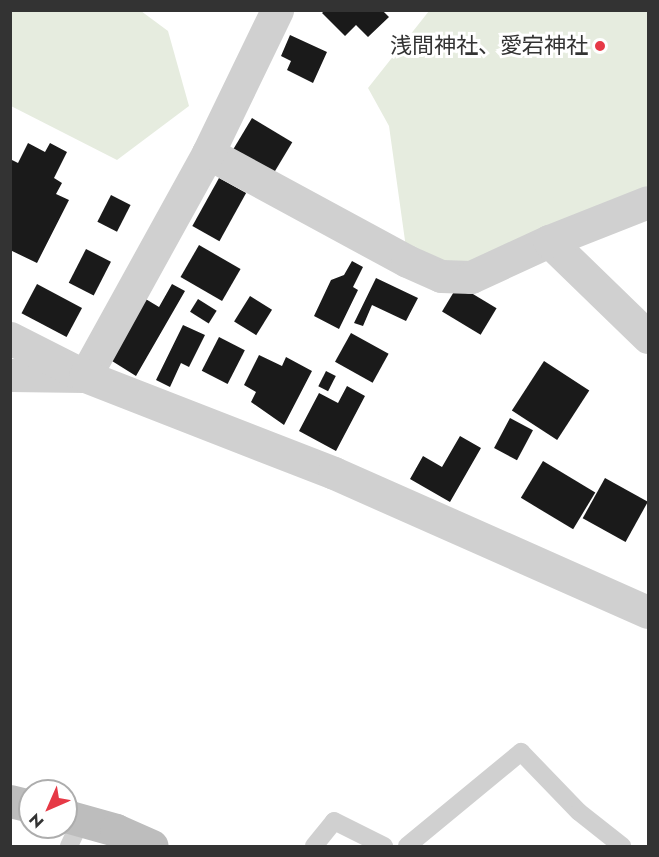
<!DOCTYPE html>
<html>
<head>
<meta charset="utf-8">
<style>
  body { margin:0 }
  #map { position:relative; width:659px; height:857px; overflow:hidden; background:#fff; font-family:Jost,"Noto Sans JP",sans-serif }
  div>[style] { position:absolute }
  .green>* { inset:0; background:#e6ecdf }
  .building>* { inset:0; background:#1a1a1a; transform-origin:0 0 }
  .service>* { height:18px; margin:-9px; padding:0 9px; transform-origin:9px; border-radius:9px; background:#d0d0d0 }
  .minor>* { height:33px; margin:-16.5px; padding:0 16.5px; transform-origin:16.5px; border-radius:16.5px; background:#d0d0d0 }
  .tertiary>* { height:33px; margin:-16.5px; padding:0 16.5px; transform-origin:16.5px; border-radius:16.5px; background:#d0d0d0 }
  .secondary>* { height:33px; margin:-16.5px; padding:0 16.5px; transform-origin:16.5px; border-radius:16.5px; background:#bdbdbd }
  .dots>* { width:16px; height:16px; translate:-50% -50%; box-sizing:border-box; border:3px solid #fff; border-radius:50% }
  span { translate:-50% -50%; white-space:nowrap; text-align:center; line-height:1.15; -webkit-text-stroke:6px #fff; paint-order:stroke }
  .poi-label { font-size:22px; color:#333 }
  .right { translate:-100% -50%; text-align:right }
  .frame { position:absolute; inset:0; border:12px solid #333; pointer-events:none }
  .north { position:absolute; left:18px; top:779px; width:60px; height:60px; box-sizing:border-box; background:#fff; border:2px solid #adadad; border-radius:50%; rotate:225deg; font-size:16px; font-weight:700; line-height:24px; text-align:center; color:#333 }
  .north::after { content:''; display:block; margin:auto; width:21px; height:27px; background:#e63946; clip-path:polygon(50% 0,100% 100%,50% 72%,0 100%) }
</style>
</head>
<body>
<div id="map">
  <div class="green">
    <div style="clip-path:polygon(10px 11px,141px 11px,168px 31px,189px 106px,117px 160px,11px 106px)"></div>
    <div style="clip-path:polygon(429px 11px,648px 11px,648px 199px,462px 268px,407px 255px,389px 126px,368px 88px)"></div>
  </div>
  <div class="building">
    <div style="clip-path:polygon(325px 10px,382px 10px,389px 17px,368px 37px,356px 25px,345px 36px,322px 13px)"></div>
    <div style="clip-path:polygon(290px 35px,327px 52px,313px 83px,287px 70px,291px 61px,281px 56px)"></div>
    <div style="left:252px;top:118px;width:47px;height:39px;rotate:31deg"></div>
    <div style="clip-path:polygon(28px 143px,45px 152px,50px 143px,67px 152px,54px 178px,62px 183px,56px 194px,69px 200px,37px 263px,10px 250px,10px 159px,18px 163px)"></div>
    <div style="left:219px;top:178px;width:31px;height:55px;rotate:29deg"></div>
    <div style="left:111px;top:195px;width:22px;height:30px;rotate:27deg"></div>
    <div style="left:199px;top:245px;width:48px;height:37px;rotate:30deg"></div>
    <div style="left:86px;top:249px;width:28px;height:38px;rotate:27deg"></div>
    <div style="clip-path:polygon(352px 261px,363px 267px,353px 287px,358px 290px,339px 329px,314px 316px,331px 280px,344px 275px)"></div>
    <div style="clip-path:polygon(376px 278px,418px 298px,406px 321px,372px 305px,363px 326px,354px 323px)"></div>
    <div style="left:37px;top:284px;width:51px;height:33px;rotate:28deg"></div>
    <div style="clip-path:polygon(172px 284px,185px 291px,136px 376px,104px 356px,139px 295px,159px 307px)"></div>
    <div style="left:458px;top:285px;width:45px;height:31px;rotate:31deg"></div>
    <div style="left:250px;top:296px;width:26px;height:30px;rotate:32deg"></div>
    <div style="left:198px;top:299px;width:22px;height:15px;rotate:32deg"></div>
    <div style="clip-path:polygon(183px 325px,205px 335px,189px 367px,181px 363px,170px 387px,156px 380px)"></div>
    <div style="left:351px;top:333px;width:43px;height:33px;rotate:29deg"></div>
    <div style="left:219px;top:337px;width:29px;height:38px;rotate:27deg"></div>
    <div style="clip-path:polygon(259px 355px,282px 366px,286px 357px,312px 371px,284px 425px,251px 402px,256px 392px,244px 385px)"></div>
    <div style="left:544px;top:361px;width:54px;height:59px;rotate:33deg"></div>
    <div style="left:326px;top:371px;width:11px;height:17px;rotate:27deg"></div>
    <div style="clip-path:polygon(347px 386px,365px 396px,336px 451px,299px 431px,319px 393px,338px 403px)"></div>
    <div style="left:510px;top:418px;width:26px;height:34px;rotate:28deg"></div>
    <div style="clip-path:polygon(460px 436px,481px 448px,450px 502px,410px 479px,423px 456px,442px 467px)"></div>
    <div style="left:543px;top:461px;width:61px;height:43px;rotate:31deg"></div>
    <div style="left:605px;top:478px;width:49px;height:46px;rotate:29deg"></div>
  </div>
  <div class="service">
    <div style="left:69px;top:846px;width:29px;rotate:-65deg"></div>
    <div style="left:314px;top:846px;width:32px;rotate:-51deg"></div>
    <div style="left:334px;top:821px;width:56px;rotate:26.6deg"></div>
    <div style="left:407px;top:846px;width:148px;rotate:-39.5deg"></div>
    <div style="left:521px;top:752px;width:83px;rotate:46deg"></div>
    <div style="left:579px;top:812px;width:55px;rotate:38.3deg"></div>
  </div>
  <div class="minor">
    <div style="left:208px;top:153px;width:226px;rotate:28.5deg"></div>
    <div style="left:407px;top:261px;width:37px;rotate:24deg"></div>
    <div style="left:441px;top:276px;width:30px;rotate:2deg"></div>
    <div style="left:471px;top:277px;width:86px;rotate:-24.8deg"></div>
    <div style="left:549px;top:241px;width:138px;rotate:44.1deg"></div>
    <div style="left:549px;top:241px;width:106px;rotate:-21.5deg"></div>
    <div style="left:10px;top:375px;width:75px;rotate:0.8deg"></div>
    <div style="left:85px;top:376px;width:255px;rotate:-61.1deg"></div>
    <div style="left:208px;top:153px;width:159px;rotate:-64.2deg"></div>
  </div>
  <div class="tertiary">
    <div style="left:10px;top:338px;width:84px;rotate:26.9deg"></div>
    <div style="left:85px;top:376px;width:267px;rotate:21.3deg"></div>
    <div style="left:334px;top:473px;width:343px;rotate:23.9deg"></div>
  </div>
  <div class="secondary">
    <div style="left:10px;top:801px;width:21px;rotate:14deg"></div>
    <div style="left:66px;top:816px;width:52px;rotate:15.6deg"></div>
    <div style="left:116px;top:830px;width:39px;rotate:24deg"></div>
  </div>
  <div class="dots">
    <div style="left:600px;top:46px;background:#e63946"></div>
  </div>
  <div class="poi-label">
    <span class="right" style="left:588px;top:46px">浅間神社、愛宕神社</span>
  </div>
  <div class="frame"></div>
  <div class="north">N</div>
</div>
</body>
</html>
